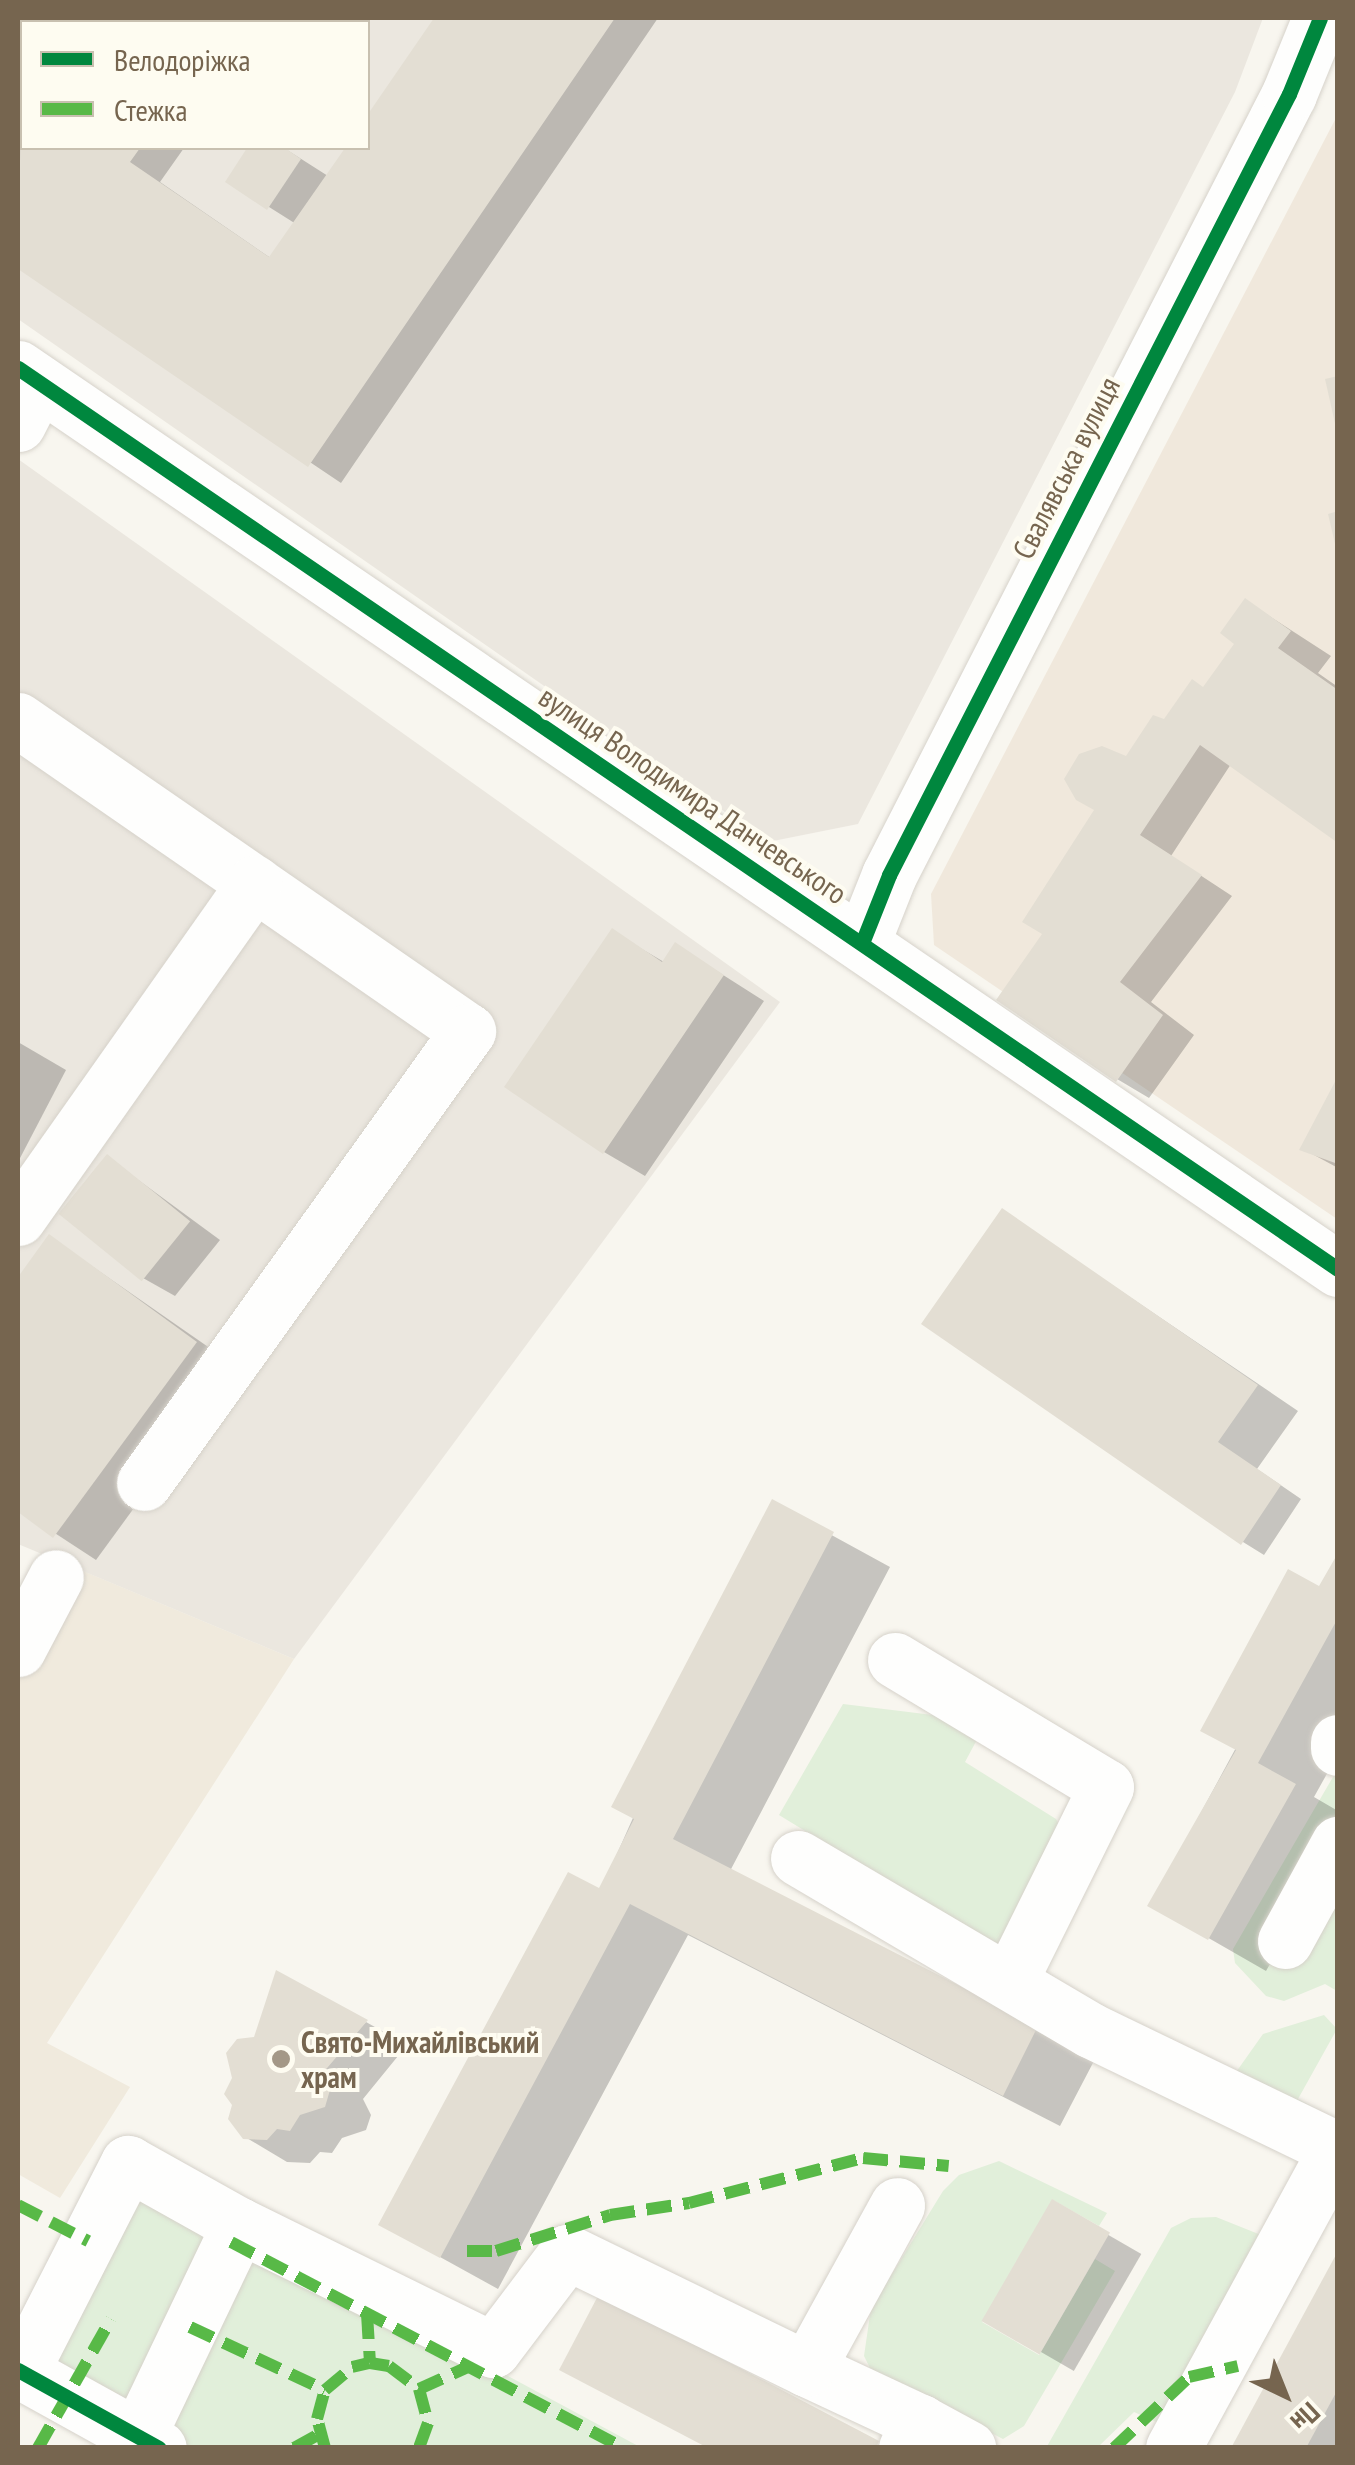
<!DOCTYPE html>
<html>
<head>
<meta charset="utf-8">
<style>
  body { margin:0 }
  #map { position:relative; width:1355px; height:2465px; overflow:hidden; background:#f8f6ef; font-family:"PT Sans Narrow",sans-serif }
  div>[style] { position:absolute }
  .residential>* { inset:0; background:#f0eadd }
  .commercial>* { inset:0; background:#f0e8dc }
  .industrial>* { inset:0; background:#ebe7df }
  .green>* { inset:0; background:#e1efda }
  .shadow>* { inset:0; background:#0003; transform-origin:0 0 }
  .building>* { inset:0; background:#e3ded3; transform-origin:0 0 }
  .roads { filter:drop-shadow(0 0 2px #d6d2ca) drop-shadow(0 0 2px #d6d2ca) }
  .minor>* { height:55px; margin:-27.5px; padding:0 27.5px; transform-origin:27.5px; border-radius:27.5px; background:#fefefd }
  .quiet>* { height:12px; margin-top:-6px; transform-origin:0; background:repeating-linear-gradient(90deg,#58b947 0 25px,transparent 0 37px) }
  .cycleway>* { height:15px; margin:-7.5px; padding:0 7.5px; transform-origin:7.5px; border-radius:7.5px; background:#00873e }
  .dots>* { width:28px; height:28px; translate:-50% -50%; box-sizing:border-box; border:5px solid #fefcf1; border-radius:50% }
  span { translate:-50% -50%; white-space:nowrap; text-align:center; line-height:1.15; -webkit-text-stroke:8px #fefcf1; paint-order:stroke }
  .street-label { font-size:30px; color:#76654f }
  .poi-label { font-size:30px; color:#76654f; font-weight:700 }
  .left { translate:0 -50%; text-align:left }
  .frame { position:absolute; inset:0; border:20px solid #76654f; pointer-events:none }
  .legend { position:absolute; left:20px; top:20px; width:350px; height:130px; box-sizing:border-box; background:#fefcf1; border:2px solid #c8c0b0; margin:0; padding:12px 18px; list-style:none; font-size:30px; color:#76654f }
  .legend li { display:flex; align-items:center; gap:20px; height:50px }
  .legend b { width:50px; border:2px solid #c8c0b0 }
  .north { position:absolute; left:1235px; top:2345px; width:100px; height:100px; -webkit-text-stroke:8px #fefcf1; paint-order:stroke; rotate:137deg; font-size:28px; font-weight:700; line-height:40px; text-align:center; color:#76654f }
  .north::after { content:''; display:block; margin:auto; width:35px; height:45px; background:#76654f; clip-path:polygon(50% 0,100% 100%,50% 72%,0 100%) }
</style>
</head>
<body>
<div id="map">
  <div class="residential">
    <div style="clip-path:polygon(71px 1566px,294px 1659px,47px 2043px,130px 2087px,60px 2198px,18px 2174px,18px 1668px)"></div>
  </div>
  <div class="commercial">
    <div style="clip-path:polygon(1337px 116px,1337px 1219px,934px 945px,931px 894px)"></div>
  </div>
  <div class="industrial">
    <div style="clip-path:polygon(evenodd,18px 18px,1263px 18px,1235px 92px,858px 824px,768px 842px,18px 319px,18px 18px,22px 22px,368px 22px,368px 148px,22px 148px,22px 22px)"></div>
    <div style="clip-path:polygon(18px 459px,780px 1002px,294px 1659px,18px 1544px)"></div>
  </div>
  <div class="green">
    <div style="clip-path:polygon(843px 1704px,933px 1715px,980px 1734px,965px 1762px,1056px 1819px,1066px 1836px,996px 1948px,779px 1815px)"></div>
    <div style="clip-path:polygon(1337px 1770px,1337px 1991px,1325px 1984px,1284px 2001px,1266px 1996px,1235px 1963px,1233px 1949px)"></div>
    <div style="clip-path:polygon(1324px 2015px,1337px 2029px,1298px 2099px,1313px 2107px,1234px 2075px,1263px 2034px)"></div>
    <div style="clip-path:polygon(999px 2161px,1107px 2213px,1099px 2226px,1053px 2200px,982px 2322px,1039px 2355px,1095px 2259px,1115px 2271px,1024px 2426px,1003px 2439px,872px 2372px,864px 2356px,871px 2308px,943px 2191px,959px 2175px)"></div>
    <div style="clip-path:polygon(135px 2175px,640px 2447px,185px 2447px,32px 2367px)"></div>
    <div style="clip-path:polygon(1216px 2217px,1271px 2239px,1163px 2425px,1134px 2412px,1098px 2447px,1046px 2448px,1171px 2228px,1191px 2218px)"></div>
  </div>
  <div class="shadow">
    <div style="clip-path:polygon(51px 18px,273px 18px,48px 22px)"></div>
    <div style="clip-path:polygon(437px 18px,658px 18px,341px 483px,18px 266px,22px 59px,22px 148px,184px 148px,160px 182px,272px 259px,296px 224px,228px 181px,250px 148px,284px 148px,328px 176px,348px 148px,368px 148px,368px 119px)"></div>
    <div style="clip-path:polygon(1246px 601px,1331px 656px,1318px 673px,1338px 687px,1338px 840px,1231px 764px,1171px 856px,1232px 896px,1151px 1002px,1194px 1035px,1149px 1098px,1117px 1079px,1046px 933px,1127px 759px,1205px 689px,1238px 643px)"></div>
    <div style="clip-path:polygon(613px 932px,664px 962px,676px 945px,764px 1001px,645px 1176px,604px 1152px)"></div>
    <div style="clip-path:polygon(18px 1042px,66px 1070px,18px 1162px)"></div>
    <div style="clip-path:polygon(1338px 1082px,1338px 1168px,1303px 1149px)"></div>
    <div style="clip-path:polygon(107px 1157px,220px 1240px,175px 1296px,143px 1278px)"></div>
    <div style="clip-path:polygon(1003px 1211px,1298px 1411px,1257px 1469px,1301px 1499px,1264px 1555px,1243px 1542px)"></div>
    <div style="clip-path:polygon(50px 1237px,237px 1367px,96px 1560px,18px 1509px,18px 1281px)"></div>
    <div style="clip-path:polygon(773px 1503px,890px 1567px,730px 1871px,1094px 2061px,1060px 2126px,688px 1935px,498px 2289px,382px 2225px,600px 1892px)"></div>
    <div style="clip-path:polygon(1338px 1559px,1338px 1754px,1314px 1797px,1338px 1811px,1338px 1844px,1266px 1971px,1151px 1905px)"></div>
    <div style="clip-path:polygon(366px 2022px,407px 2045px,363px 2099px,371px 2115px,366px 2130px,342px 2138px,332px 2153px,320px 2152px,310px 2163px,287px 2162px,245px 2137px)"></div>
    <div style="left:1053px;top:2203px;width:102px;height:135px;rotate:30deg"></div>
    <div style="clip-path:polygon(1338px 2256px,1338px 2448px,1234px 2448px)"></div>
  </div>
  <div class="building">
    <div style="clip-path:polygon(48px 18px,228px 18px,45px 22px)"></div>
    <div style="clip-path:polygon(434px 18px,615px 18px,308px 467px,18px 269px,22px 55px,22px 148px,140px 148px,130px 162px,269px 257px,345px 148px,368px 148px,368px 114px)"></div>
    <div style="clip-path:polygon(247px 148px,285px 148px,301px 159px,267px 210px,225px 182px)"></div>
    <div style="clip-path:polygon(1338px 376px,1338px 427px,1336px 428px,1325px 379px)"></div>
    <div style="clip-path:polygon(1338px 511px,1338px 547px,1336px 548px,1328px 514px)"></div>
    <div style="clip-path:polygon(1245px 598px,1291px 631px,1278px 648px,1338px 690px,1338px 843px,1200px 745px,1140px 835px,1202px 875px,1120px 982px,1163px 1015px,1116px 1082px,996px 1000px,1042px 934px,1022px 922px,1094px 810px,1076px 800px,1064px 779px,1079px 754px,1102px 746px,1126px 756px,1153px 715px,1164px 719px,1192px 679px,1203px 687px,1234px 644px,1220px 633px)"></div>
    <div style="clip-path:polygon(612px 928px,662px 962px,675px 942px,724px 975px,603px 1154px,504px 1087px)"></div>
    <div style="clip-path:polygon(1338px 1076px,1338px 1164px,1299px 1150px)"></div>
    <div style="left:107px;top:1154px;width:107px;height:77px;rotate:39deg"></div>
    <div style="clip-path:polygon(1002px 1208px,1258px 1385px,1218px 1442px,1281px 1485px,1241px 1545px,921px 1324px)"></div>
    <div style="clip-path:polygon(49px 1234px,197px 1342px,53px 1538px,18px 1512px,18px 1277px)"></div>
    <div style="clip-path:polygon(772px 1499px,834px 1532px,673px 1839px,1038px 2026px,1003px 2096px,630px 1904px,440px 2258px,378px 2225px,568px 1872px,599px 1888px,634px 1819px,611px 1807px)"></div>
    <div style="clip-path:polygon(1338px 1553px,1338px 1618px,1258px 1763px,1296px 1784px,1208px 1940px,1147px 1906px,1236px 1750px,1200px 1731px,1288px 1569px,1319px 1586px)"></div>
    <div style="clip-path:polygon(276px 1970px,368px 2020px,322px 2074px,330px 2090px,325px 2107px,300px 2115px,290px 2131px,277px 2129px,267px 2140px,243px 2139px,228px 2119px,232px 2105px,224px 2094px,232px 2078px,226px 2053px,237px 2039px,254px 2037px)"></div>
    <div style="left:1052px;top:2199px;width:67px;height:141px;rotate:30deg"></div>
    <div style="clip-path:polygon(1338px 2251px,1338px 2389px,1306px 2448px,1231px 2448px)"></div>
    <div style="clip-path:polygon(599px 2294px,879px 2441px,876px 2448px,708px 2448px,559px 2370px)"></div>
  </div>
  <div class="roads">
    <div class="minor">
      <div style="left:18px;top:368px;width:1598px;rotate:34.32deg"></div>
      <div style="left:18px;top:424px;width:46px;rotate:-62.9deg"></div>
      <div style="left:18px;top:720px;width:547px;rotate:34.65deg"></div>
      <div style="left:468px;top:1031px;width:556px;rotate:125.63deg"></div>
      <div style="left:862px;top:943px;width:73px;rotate:-68.3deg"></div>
      <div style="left:889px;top:875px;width:877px;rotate:-62.88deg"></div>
      <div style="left:1289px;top:94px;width:82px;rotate:-67.8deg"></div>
      <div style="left:18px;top:1218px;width:410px;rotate:-54.8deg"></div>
      <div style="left:18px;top:1649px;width:81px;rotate:-62.2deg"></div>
      <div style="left:895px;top:1660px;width:246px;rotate:31deg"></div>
      <div style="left:1106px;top:1787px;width:213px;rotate:116.4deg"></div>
      <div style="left:1338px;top:1742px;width:6px;rotate:90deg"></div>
      <div style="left:798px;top:1858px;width:339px;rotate:30.5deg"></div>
      <div style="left:1090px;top:2030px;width:273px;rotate:25.8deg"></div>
      <div style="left:1285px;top:1941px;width:111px;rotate:-61.3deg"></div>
      <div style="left:807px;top:2369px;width:125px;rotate:25.1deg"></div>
      <div style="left:18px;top:2370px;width:161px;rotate:29deg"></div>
      <div style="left:21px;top:2372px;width:235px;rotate:-62.9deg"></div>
      <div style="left:128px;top:2163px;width:127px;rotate:29.2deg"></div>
      <div style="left:138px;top:2436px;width:234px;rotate:-64.4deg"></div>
      <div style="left:239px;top:2225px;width:283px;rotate:26.2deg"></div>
      <div style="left:493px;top:2350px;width:123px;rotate:-52.9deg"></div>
      <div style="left:567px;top:2252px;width:267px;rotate:26deg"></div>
      <div style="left:807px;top:2369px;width:187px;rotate:-61.2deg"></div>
      <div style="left:906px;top:2448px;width:30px;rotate:-62deg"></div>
      <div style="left:920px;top:2422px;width:55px;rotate:28.4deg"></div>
      <div style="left:1173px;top:2448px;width:345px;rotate:-61.4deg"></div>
    </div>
  </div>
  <div class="quiet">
    <div style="left:18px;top:2205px;width:79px;rotate:27.2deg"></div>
    <div style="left:231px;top:2242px;width:443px;rotate:27.7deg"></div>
    <div style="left:467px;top:2251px;width:29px"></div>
    <div style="left:496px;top:2251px;width:120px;rotate:-17.5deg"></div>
    <div style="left:610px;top:2215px;width:80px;rotate:-8.6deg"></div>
    <div style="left:689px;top:2203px;width:180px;rotate:-14.5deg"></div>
    <div style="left:863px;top:2158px;width:86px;rotate:5.3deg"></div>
    <div style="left:367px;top:2314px;width:49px;rotate:86.5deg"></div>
    <div style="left:190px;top:2327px;width:149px;rotate:25deg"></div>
    <div style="left:419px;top:2389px;width:56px;rotate:-24.3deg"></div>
    <div style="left:38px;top:2448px;width:148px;rotate:-60.5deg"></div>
    <div style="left:294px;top:2448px;width:29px;rotate:-29deg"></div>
    <div style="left:325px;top:2448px;width:30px;rotate:-105deg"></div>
    <div style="left:317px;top:2419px;width:30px;rotate:-75deg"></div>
    <div style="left:325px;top:2390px;width:35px;rotate:-40deg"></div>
    <div style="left:352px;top:2367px;width:18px;rotate:-13deg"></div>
    <div style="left:370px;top:2363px;width:19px;rotate:9deg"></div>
    <div style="left:389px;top:2366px;width:38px;rotate:37deg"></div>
    <div style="left:419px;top:2389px;width:35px;rotate:75deg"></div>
    <div style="left:428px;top:2423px;width:27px;rotate:110deg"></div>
    <div style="left:1114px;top:2448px;width:103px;rotate:-43.4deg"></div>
    <div style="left:1189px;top:2377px;width:50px;rotate:-12.7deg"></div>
  </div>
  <div class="cycleway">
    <div style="left:18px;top:368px;width:1598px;rotate:34.32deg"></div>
    <div style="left:862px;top:943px;width:73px;rotate:-68.3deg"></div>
    <div style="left:889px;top:875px;width:877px;rotate:-62.88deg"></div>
    <div style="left:1289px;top:94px;width:82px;rotate:-67.8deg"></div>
    <div style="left:18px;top:2370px;width:161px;rotate:29deg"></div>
  </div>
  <div class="dots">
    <div style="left:281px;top:2059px;background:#a49887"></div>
  </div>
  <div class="street-label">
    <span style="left:1066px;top:468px;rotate:-63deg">Свалявська вулиця</span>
    <span style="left:693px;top:795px;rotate:34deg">вулиця Володимира Данчевського</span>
  </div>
  <div class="poi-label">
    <span class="left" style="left:301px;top:2059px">Свято-Михайлівський<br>храм</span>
  </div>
  <div class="frame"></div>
  <ul class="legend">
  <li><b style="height:12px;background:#00873e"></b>Велодоріжка</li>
  <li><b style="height:12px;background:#58b947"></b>Стежка</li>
  </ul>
  <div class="north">Пн</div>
</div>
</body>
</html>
